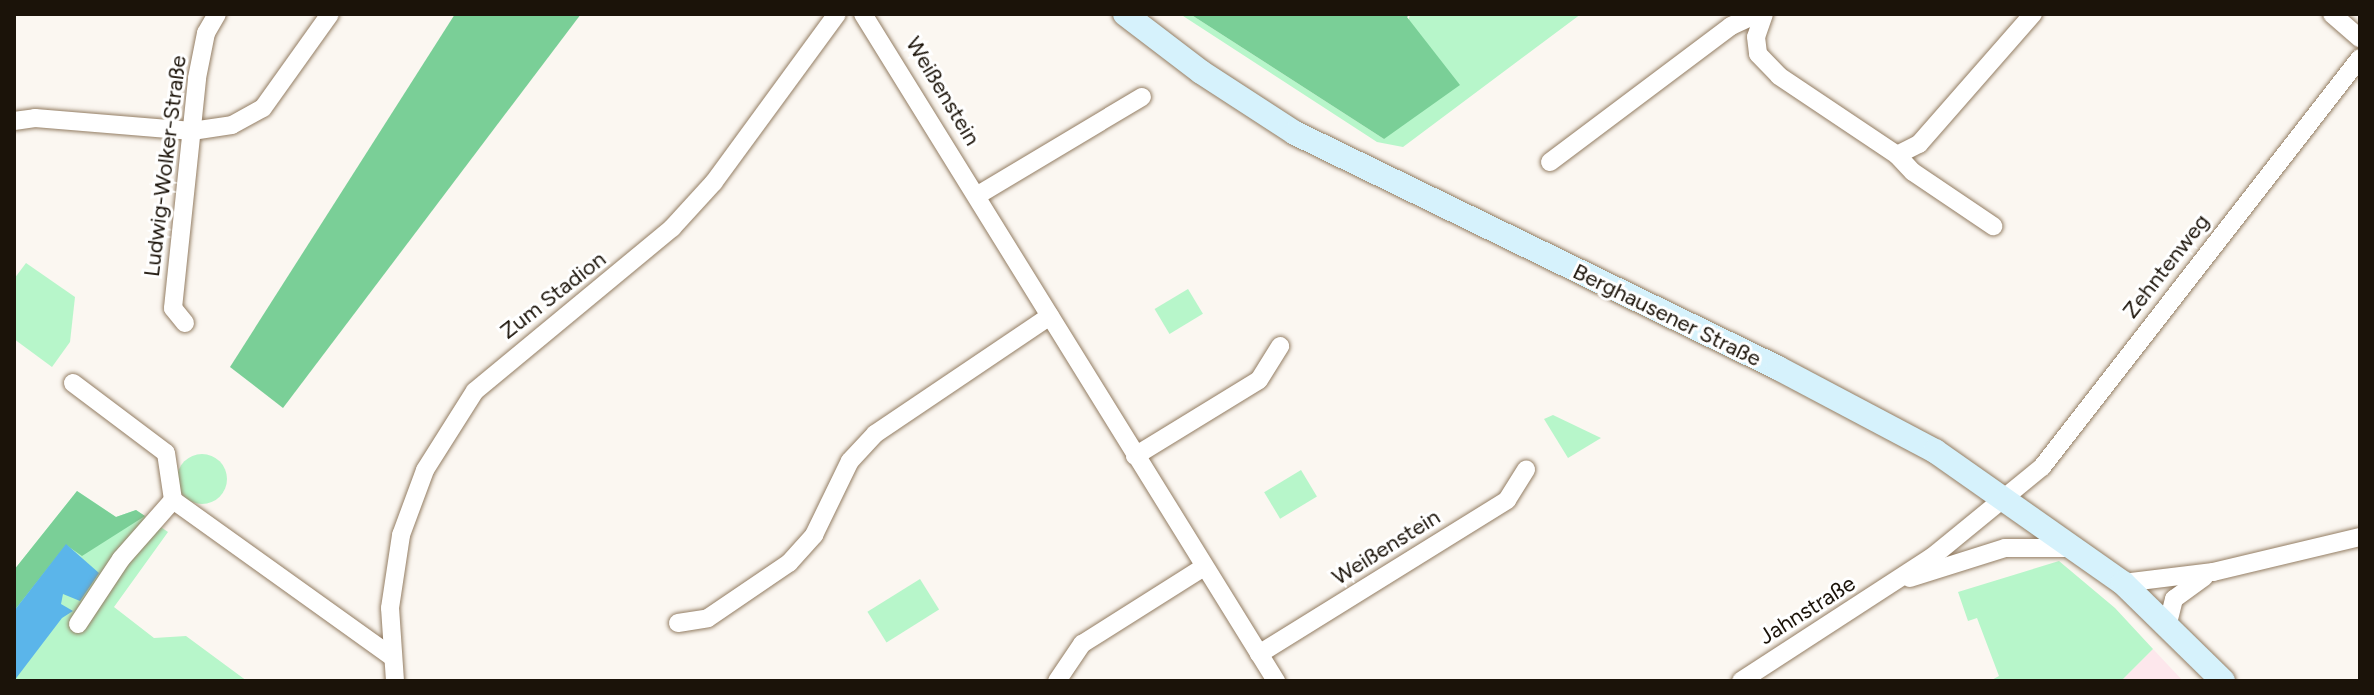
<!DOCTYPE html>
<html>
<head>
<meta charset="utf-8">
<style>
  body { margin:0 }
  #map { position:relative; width:2374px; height:695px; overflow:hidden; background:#fbf7f1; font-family:Figtree,sans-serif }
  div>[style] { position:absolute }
  .education>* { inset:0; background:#fde7ec }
  .green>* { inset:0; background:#b7f6ca; transform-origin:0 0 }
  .round { border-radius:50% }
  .forest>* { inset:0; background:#7acf97 }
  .water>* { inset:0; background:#5bb5ea }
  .roads { filter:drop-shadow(0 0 2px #937d63) drop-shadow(0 0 2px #937d63) }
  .street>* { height:18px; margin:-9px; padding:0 9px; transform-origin:9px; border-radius:9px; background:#fff }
  .secondary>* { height:24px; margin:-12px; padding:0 12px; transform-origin:12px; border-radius:12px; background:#d6f2fc }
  span { translate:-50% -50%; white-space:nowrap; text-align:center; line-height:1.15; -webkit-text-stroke:6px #fff; paint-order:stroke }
  .street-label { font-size:22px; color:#1b1309 }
  .frame { position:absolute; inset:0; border:16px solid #1b1309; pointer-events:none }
</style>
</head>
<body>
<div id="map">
  <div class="education">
    <div style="clip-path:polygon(2153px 649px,2183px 681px,2121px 681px)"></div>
  </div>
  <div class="green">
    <div style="clip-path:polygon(1180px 14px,1190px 14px,1384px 139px,1410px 14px,1581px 14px,1403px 147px,1377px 142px)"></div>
    <div style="clip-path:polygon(26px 263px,75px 297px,70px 342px,52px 367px,14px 339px,14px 279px)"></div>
    <div style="left:1188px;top:289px;width:29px;height:39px;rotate:59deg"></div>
    <div style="clip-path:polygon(1553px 415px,1601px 438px,1568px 458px,1544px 419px)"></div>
    <div class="round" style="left:177px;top:454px;width:50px;height:50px"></div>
    <div style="left:1301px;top:470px;width:31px;height:43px;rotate:59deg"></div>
    <div style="clip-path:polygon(77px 491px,116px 517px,136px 510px,168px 532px,114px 607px,154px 638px,186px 636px,247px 681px,14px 681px,14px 570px)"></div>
    <div style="clip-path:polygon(2059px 561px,2115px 608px,2153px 649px,2121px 681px,1990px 681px,1999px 676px,1977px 618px,1968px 621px,1958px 592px)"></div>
    <div style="left:920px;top:579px;width:36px;height:62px;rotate:58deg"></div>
  </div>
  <div class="forest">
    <div style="clip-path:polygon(455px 14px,581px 14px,283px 408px,230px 367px)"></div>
    <div style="clip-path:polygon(1190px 14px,1410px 14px,1407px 17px,1460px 85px,1384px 139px)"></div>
    <div style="clip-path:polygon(77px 491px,116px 517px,136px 510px,145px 516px,82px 556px,66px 545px,14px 611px,14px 570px)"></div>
  </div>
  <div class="water">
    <div style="clip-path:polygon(66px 544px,99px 573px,80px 601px,63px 594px,61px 604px,73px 611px,62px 618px,14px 681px,14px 611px)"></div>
  </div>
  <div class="roads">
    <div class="street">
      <div style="left:863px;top:14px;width:785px;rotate:58.23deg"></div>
      <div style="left:1764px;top:14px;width:24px;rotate:109deg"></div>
      <div style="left:1756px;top:37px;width:17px;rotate:83deg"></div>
      <div style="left:1758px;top:54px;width:30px;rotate:46deg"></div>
      <div style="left:1779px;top:76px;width:142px;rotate:33.8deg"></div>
      <div style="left:1897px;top:155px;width:25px;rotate:-27deg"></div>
      <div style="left:1919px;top:144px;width:173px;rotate:-48.8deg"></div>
      <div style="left:2332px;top:14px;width:37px;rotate:41deg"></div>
      <div style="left:14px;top:121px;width:21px;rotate:-8deg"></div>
      <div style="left:35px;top:118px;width:158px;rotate:4.7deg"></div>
      <div style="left:192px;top:131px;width:40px;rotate:-8.5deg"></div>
      <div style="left:232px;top:125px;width:35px;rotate:-29deg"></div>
      <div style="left:263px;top:108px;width:115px;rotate:-54.5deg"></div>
      <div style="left:1897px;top:155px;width:23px;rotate:47deg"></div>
      <div style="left:1913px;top:172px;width:97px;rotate:34deg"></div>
      <div style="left:1550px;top:162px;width:226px;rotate:-36.9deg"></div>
      <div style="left:1731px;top:26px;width:29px;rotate:-25deg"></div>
      <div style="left:978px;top:195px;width:191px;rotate:-30.9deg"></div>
      <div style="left:185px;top:323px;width:19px;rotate:-129deg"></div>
      <div style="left:173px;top:308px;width:231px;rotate:-84deg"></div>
      <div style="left:197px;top:78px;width:46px;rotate:-78.7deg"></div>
      <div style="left:206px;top:33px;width:22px;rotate:-60deg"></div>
      <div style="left:73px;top:383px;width:116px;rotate:37deg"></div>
      <div style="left:166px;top:453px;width:48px;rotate:81.5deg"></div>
      <div style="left:1135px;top:456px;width:145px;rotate:-31.5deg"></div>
      <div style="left:1259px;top:380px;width:40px;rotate:-58deg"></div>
      <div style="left:173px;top:500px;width:269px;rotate:35.6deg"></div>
      <div style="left:1910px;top:578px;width:100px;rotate:-17.5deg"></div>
      <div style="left:2005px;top:548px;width:66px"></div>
      <div style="left:2123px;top:583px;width:91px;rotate:-7deg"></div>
      <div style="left:2213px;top:572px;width:151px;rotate:-13.4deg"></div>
      <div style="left:678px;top:623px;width:30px;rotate:-9deg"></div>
      <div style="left:708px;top:618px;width:98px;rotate:-34.2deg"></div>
      <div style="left:789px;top:563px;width:38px;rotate:-48deg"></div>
      <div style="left:814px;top:535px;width:82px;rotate:-64.1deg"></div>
      <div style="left:850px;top:461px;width:37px;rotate:-47deg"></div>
      <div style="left:875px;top:434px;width:211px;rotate:-34deg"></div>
      <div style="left:78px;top:624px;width:78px;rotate:-56.5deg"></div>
      <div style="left:121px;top:559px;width:79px;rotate:-48.6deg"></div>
      <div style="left:2167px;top:627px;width:29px;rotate:-76deg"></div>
      <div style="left:2174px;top:599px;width:37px;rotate:-36deg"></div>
      <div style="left:1259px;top:654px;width:292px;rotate:-31.8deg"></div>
      <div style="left:1507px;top:500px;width:36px;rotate:-58deg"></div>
      <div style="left:395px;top:681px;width:73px;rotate:-93.9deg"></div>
      <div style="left:390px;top:608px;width:74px;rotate:-81.4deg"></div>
      <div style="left:401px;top:535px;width:69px;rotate:-69.7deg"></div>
      <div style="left:425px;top:470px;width:93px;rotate:-57.7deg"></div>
      <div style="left:475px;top:391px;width:256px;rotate:-39.6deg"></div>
      <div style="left:672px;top:228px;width:62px;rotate:-47.6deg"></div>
      <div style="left:714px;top:182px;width:208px;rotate:-53.8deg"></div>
      <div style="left:1057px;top:681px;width:45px;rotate:-56deg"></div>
      <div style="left:1082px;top:644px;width:144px;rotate:-32.3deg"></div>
      <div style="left:1741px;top:681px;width:228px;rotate:-33deg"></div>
      <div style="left:1932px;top:557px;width:142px;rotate:-39.3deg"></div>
      <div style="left:2042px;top:467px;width:518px;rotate:-52.13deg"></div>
    </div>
    <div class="secondary">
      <div style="left:1125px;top:14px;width:96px;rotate:37.3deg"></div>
      <div style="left:1201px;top:72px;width:112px;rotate:33deg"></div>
      <div style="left:1295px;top:133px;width:537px;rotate:25.94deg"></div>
      <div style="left:1778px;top:368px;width:178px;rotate:27.9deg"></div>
      <div style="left:1935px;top:451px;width:230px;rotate:35.1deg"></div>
      <div style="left:2123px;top:583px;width:140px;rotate:44.4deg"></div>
    </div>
  </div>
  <div class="street-label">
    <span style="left:943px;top:91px;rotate:59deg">Weißenstein</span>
    <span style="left:165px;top:166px;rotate:-83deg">Ludwig-Wolker-Straße</span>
    <span style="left:2166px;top:266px;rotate:-52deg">Zehntenweg</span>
    <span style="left:553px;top:295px;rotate:-38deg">Zum Stadion</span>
    <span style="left:1667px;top:315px;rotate:26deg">Berghausener Straße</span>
    <span style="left:1386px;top:547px;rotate:-32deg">Weißenstein</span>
    <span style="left:1807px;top:610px;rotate:-32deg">Jahnstraße</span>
  </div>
  <div class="frame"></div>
</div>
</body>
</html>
